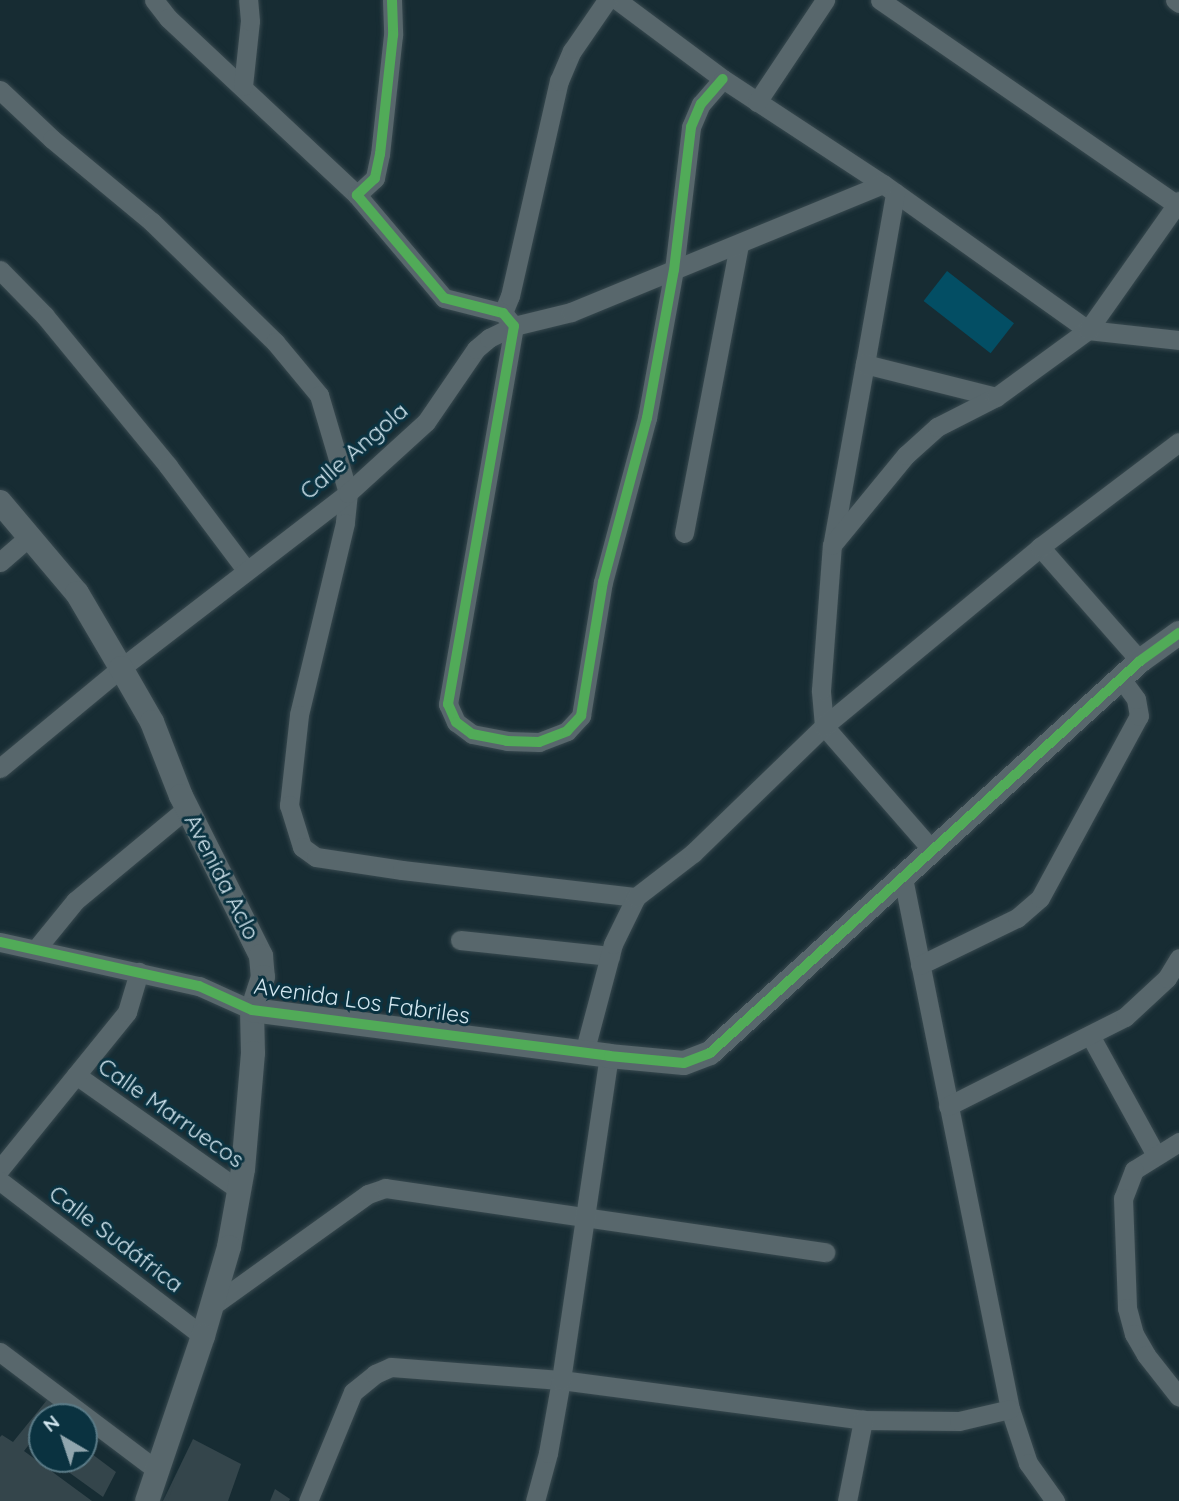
<!DOCTYPE html>
<html>
<head>
<meta charset="utf-8">
<style>
  body { margin:0 }
  #map { position:relative; width:1179px; height:1501px; overflow:hidden; background:#172c33; font-family:Quicksand,sans-serif }
  div>[style] { position:absolute }
  .green>* { inset:0; background:#034e64; transform-origin:0 0 }
  .building>* { inset:0; background:#34454b }
  .roads { filter:drop-shadow(0 0 2px #38494f) drop-shadow(0 0 2px #38494f) }
  .minor>* { height:19px; margin:-9.5px; padding:0 9.5px; transform-origin:9.5px; border-radius:9.5px; background:#58676c }
  .tertiary>* { height:24px; margin:-12px; padding:0 12px; transform-origin:12px; border-radius:12px; background:#58676c }
  .cycleway>* { height:10px; margin:-5px; padding:0 5px; transform-origin:5px; border-radius:5px; background:#51ab58 }
  span { translate:-50% -50%; white-space:nowrap; text-align:center; line-height:1.15; -webkit-text-stroke:6px #0a3240; paint-order:stroke }
  .street-label { font-size:23px; color:#d3e7f0 }
  .north { position:absolute; left:28px; top:1403px; width:70px; height:70px; box-sizing:border-box; background:#0a3240; border:2px solid #5a7a86; border-radius:50%; rotate:321deg; font-size:19px; font-weight:700; line-height:28px; text-align:center; color:#d3e7f0 }
  .north::after { content:''; display:block; margin:auto; width:24px; height:32px; background:#91a6ae; clip-path:polygon(50% 0,100% 100%,50% 72%,0 100%) }
</style>
</head>
<body>
<div id="map">
  <div class="green">
    <div style="left:947px;top:271px;width:85px;height:38px;rotate:38deg"></div>
  </div>
  <div class="building">
    <div style="clip-path:polygon(51px 1395px,62px 1404px,51px 1417px,42px 1417px,42px 1428px,24px 1451px,92px 1501px,0 1501px,0 1437px,2px 1435px,13px 1442px)"></div>
    <div style="clip-path:polygon(193px 1439px,241px 1464px,228px 1501px,163px 1501px)"></div>
    <div style="clip-path:polygon(84px 1448px,116px 1472px,103px 1497px,67px 1471px,76px 1459px,84px 1459px)"></div>
    <div style="clip-path:polygon(275px 1489px,290px 1499px,289px 1501px,270px 1501px)"></div>
  </div>
  <div class="roads">
    <div class="minor">
      <div style="left:154px;top:0;width:23px;rotate:52deg"></div>
      <div style="left:168px;top:18px;width:259px;rotate:43.1deg"></div>
      <div style="left:392px;top:0;width:35px;rotate:88deg"></div>
      <div style="left:393px;top:35px;width:120px;rotate:96.2deg"></div>
      <div style="left:380px;top:154px;width:25px;rotate:102deg"></div>
      <div style="left:375px;top:178px;width:25px;rotate:137deg"></div>
      <div style="left:357px;top:195px;width:135px;rotate:49.8deg"></div>
      <div style="left:444px;top:298px;width:61px;rotate:14.3deg"></div>
      <div style="left:503px;top:313px;width:17px;rotate:50deg"></div>
      <div style="left:514px;top:326px;width:384px;rotate:99.9deg"></div>
      <div style="left:448px;top:704px;width:20px;rotate:66deg"></div>
      <div style="left:456px;top:722px;width:20px;rotate:37deg"></div>
      <div style="left:472px;top:734px;width:36px;rotate:11deg"></div>
      <div style="left:507px;top:741px;width:32px;rotate:2deg"></div>
      <div style="left:539px;top:742px;width:30px;rotate:-21deg"></div>
      <div style="left:567px;top:731px;width:21px;rotate:-47deg"></div>
      <div style="left:581px;top:716px;width:136px;rotate:-80.7deg"></div>
      <div style="left:603px;top:582px;width:170px;rotate:-75deg"></div>
      <div style="left:647px;top:418px;width:150px;rotate:-79.7deg"></div>
      <div style="left:674px;top:270px;width:144px;rotate:-83.2deg"></div>
      <div style="left:691px;top:127px;width:25px;rotate:-67deg"></div>
      <div style="left:701px;top:104px;width:33px;rotate:-49deg"></div>
      <div style="left:617px;top:0;width:132px;rotate:36.7deg"></div>
      <div style="left:723px;top:79px;width:191px;rotate:33.3deg"></div>
      <div style="left:883px;top:184px;width:252px;rotate:35.5deg"></div>
      <div style="left:1088px;top:330px;width:92px;rotate:6.3deg"></div>
      <div style="left:880px;top:0;width:363px;rotate:34.6deg"></div>
      <div style="left:1175px;top:0;width:5px;rotate:37deg"></div>
      <div style="left:243px;top:86px;width:65px;rotate:-83.9deg"></div>
      <div style="left:250px;top:21px;width:21px;rotate:-95deg"></div>
      <div style="left:0;top:90px;width:71px;rotate:43.3deg"></div>
      <div style="left:52px;top:139px;width:130px;rotate:39.7deg"></div>
      <div style="left:152px;top:222px;width:172px;rotate:44.3deg"></div>
      <div style="left:275px;top:342px;width:69px;rotate:50.3deg"></div>
      <div style="left:319px;top:395px;width:102px;rotate:73.5deg"></div>
      <div style="left:348px;top:493px;width:30px;rotate:96deg"></div>
      <div style="left:345px;top:523px;width:197px;rotate:103.5deg"></div>
      <div style="left:299px;top:715px;width:91px;rotate:96.3deg"></div>
      <div style="left:289px;top:805px;width:44px;rotate:72.8deg"></div>
      <div style="left:302px;top:847px;width:17px;rotate:36deg"></div>
      <div style="left:316px;top:857px;width:87px;rotate:8.6deg"></div>
      <div style="left:402px;top:870px;width:236px;rotate:6.6deg"></div>
      <div style="left:757px;top:102px;width:123px;rotate:-56.3deg"></div>
      <div style="left:0;top:270px;width:64px;rotate:45.6deg"></div>
      <div style="left:45px;top:316px;width:194px;rotate:50.6deg"></div>
      <div style="left:168px;top:466px;width:130px;rotate:53.1deg"></div>
      <div style="left:503px;top:313px;width:18px;rotate:-68deg"></div>
      <div style="left:510px;top:296px;width:221px;rotate:-77.2deg"></div>
      <div style="left:559px;top:81px;width:33px;rotate:-67deg"></div>
      <div style="left:572px;top:51px;width:62px;rotate:-55.5deg"></div>
      <div style="left:865px;top:364px;width:174px;rotate:-80deg"></div>
      <div style="left:684px;top:533px;width:294px;rotate:-79.2deg"></div>
      <div style="left:833px;top:541px;width:180px;rotate:-79.8deg"></div>
      <div style="left:865px;top:364px;width:135px;rotate:14.1deg"></div>
      <div style="left:1040px;top:547px;width:152px;rotate:48.7deg"></div>
      <div style="left:0;top:562px;width:40px;rotate:-41deg"></div>
      <div style="left:0;top:768px;width:157px;rotate:-39.6deg"></div>
      <div style="left:121px;top:668px;width:287px;rotate:-37.6deg"></div>
      <div style="left:348px;top:493px;width:105px;rotate:-42.3deg"></div>
      <div style="left:426px;top:422px;width:88px;rotate:-55.6deg"></div>
      <div style="left:476px;top:349px;width:17px;rotate:-40deg"></div>
      <div style="left:489px;top:338px;width:28px;rotate:-26deg"></div>
      <div style="left:514px;top:326px;width:59px;rotate:-13.8deg"></div>
      <div style="left:571px;top:312px;width:337px;rotate:-22.3deg"></div>
      <div style="left:933px;top:851px;width:166px;rotate:-131.1deg"></div>
      <div style="left:824px;top:726px;width:36px;rotate:-95deg"></div>
      <div style="left:821px;top:690px;width:145px;rotate:-85.7deg"></div>
      <div style="left:832px;top:545px;width:117px;rotate:-50.6deg"></div>
      <div style="left:906px;top:455px;width:42px;rotate:-42.1deg"></div>
      <div style="left:937px;top:427px;width:66px;rotate:-27deg"></div>
      <div style="left:996px;top:397px;width:114px;rotate:-36.1deg"></div>
      <div style="left:1088px;top:330px;width:158px;rotate:-54.8deg"></div>
      <div style="left:903px;top:878px;width:542px;rotate:78.61deg"></div>
      <div style="left:1010px;top:1409px;width:57px;rotate:71.6deg"></div>
      <div style="left:1028px;top:1463px;width:47px;rotate:54.6deg"></div>
      <div style="left:460px;top:940px;width:151px;rotate:6.1deg"></div>
      <div style="left:0;top:942px;width:204px;rotate:12.5deg"></div>
      <div style="left:199px;top:986px;width:58px;rotate:24.4deg"></div>
      <div style="left:36px;top:949px;width:62px;rotate:-50.9deg"></div>
      <div style="left:75px;top:901px;width:146px;rotate:-39.7deg"></div>
      <div style="left:920px;top:965px;width:108px;rotate:-25.9deg"></div>
      <div style="left:1017px;top:918px;width:30px;rotate:-41deg"></div>
      <div style="left:1040px;top:898px;width:207px;rotate:-61.5deg"></div>
      <div style="left:1139px;top:716px;width:17px;rotate:-100deg"></div>
      <div style="left:1136px;top:699px;width:26px;rotate:-126deg"></div>
      <div style="left:1091px;top:1037px;width:135px;rotate:61.2deg"></div>
      <div style="left:584px;top:1053px;width:113px;rotate:-75.1deg"></div>
      <div style="left:613px;top:944px;width:52px;rotate:-63.9deg"></div>
      <div style="left:636px;top:897px;width:72px;rotate:-37.7deg"></div>
      <div style="left:693px;top:853px;width:182px;rotate:-44.1deg"></div>
      <div style="left:824px;top:726px;width:281px;rotate:-39.6deg"></div>
      <div style="left:1040px;top:547px;width:174px;rotate:-37.1deg"></div>
      <div style="left:76px;top:1075px;width:199px;rotate:35.2deg"></div>
      <div style="left:948px;top:1106px;width:198px;rotate:-26.7deg"></div>
      <div style="left:1125px;top:1017px;width:57px;rotate:-42.9deg"></div>
      <div style="left:1167px;top:978px;width:23px;rotate:-59deg"></div>
      <div style="left:1179px;top:1142px;width:53px;rotate:148.1deg"></div>
      <div style="left:1134px;top:1170px;width:30px;rotate:111deg"></div>
      <div style="left:1123px;top:1198px;width:110px;rotate:87.9deg"></div>
      <div style="left:1127px;top:1308px;width:27px;rotate:75deg"></div>
      <div style="left:1134px;top:1334px;width:24px;rotate:60deg"></div>
      <div style="left:1146px;top:1355px;width:53px;rotate:51.8deg"></div>
      <div style="left:0;top:1169px;width:202px;rotate:-51deg"></div>
      <div style="left:127px;top:1012px;width:42px;rotate:-73.3deg"></div>
      <div style="left:0;top:1181px;width:255px;rotate:37.4deg"></div>
      <div style="left:212px;top:1306px;width:192px;rotate:-35.7deg"></div>
      <div style="left:368px;top:1194px;width:18px;rotate:-19deg"></div>
      <div style="left:385px;top:1188px;width:445px;rotate:8.3deg"></div>
      <div style="left:0;top:1352px;width:198px;rotate:37deg"></div>
      <div style="left:308px;top:1501px;width:118px;rotate:-67.6deg"></div>
      <div style="left:353px;top:1392px;width:28px;rotate:-39deg"></div>
      <div style="left:375px;top:1374px;width:17px;rotate:-24deg"></div>
      <div style="left:391px;top:1367px;width:170px;rotate:4.4deg"></div>
      <div style="left:561px;top:1380px;width:305px;rotate:7.5deg"></div>
      <div style="left:863px;top:1420px;width:96px;rotate:0.6deg"></div>
      <div style="left:959px;top:1421px;width:52px;rotate:-13.2deg"></div>
      <div style="left:535px;top:1501px;width:50px;rotate:-74.8deg"></div>
      <div style="left:548px;top:1453px;width:74px;rotate:-79.9deg"></div>
      <div style="left:561px;top:1380px;width:328px;rotate:-81.6deg"></div>
      <div style="left:847px;top:1501px;width:83px;rotate:-78.8deg"></div>
    </div>
    <div class="tertiary">
      <div style="left:0;top:502px;width:119px;rotate:49.8deg"></div>
      <div style="left:77px;top:593px;width:87px;rotate:59.6deg"></div>
      <div style="left:121px;top:668px;width:62px;rotate:60.1deg"></div>
      <div style="left:152px;top:722px;width:79px;rotate:68.6deg"></div>
      <div style="left:181px;top:796px;width:179px;rotate:63.4deg"></div>
      <div style="left:261px;top:956px;width:21px;rotate:85deg"></div>
      <div style="left:263px;top:977px;width:35px;rotate:108deg"></div>
      <div style="left:252px;top:1010px;width:43px;rotate:88.7deg"></div>
      <div style="left:253px;top:1053px;width:116px;rotate:94.9deg"></div>
      <div style="left:243px;top:1169px;width:79px;rotate:100.2deg"></div>
      <div style="left:229px;top:1247px;width:93px;rotate:106.3deg"></div>
      <div style="left:203px;top:1336px;width:174px;rotate:108.7deg"></div>
      <div style="left:252px;top:1010px;width:360px;rotate:7.3deg"></div>
      <div style="left:609px;top:1056px;width:75px;rotate:5.3deg"></div>
      <div style="left:684px;top:1063px;width:28px;rotate:-21deg"></div>
      <div style="left:710px;top:1053px;width:582px;rotate:-42.35deg"></div>
      <div style="left:1140px;top:661px;width:48px;rotate:-35.7deg"></div>
    </div>
  </div>
  <div class="cycleway">
    <div style="left:392px;top:0;width:35px;rotate:88deg"></div>
    <div style="left:393px;top:35px;width:120px;rotate:96.2deg"></div>
    <div style="left:380px;top:154px;width:25px;rotate:102deg"></div>
    <div style="left:375px;top:178px;width:25px;rotate:137deg"></div>
    <div style="left:357px;top:195px;width:135px;rotate:49.8deg"></div>
    <div style="left:444px;top:298px;width:61px;rotate:14.3deg"></div>
    <div style="left:503px;top:313px;width:17px;rotate:50deg"></div>
    <div style="left:514px;top:326px;width:384px;rotate:99.9deg"></div>
    <div style="left:448px;top:704px;width:20px;rotate:66deg"></div>
    <div style="left:456px;top:722px;width:20px;rotate:37deg"></div>
    <div style="left:472px;top:734px;width:36px;rotate:11deg"></div>
    <div style="left:507px;top:741px;width:32px;rotate:2deg"></div>
    <div style="left:539px;top:742px;width:30px;rotate:-21deg"></div>
    <div style="left:567px;top:731px;width:21px;rotate:-47deg"></div>
    <div style="left:581px;top:716px;width:136px;rotate:-80.7deg"></div>
    <div style="left:603px;top:582px;width:170px;rotate:-75deg"></div>
    <div style="left:647px;top:418px;width:150px;rotate:-79.7deg"></div>
    <div style="left:674px;top:270px;width:144px;rotate:-83.2deg"></div>
    <div style="left:691px;top:127px;width:25px;rotate:-67deg"></div>
    <div style="left:701px;top:104px;width:33px;rotate:-49deg"></div>
    <div style="left:0;top:942px;width:204px;rotate:12.5deg"></div>
    <div style="left:199px;top:986px;width:58px;rotate:24.4deg"></div>
    <div style="left:252px;top:1010px;width:360px;rotate:7.3deg"></div>
    <div style="left:609px;top:1056px;width:75px;rotate:5.3deg"></div>
    <div style="left:684px;top:1063px;width:28px;rotate:-21deg"></div>
    <div style="left:710px;top:1053px;width:582px;rotate:-42.35deg"></div>
    <div style="left:1140px;top:661px;width:48px;rotate:-35.7deg"></div>
  </div>
  <div class="street-label">
    <span style="left:354px;top:451px;rotate:-41deg">Calle Angola</span>
    <span style="left:222px;top:877px;rotate:63deg">Avenida Aclo</span>
    <span style="left:362px;top:1001px;rotate:8deg">Avenida Los Fabriles</span>
    <span style="left:171px;top:1113px;rotate:35deg">Calle Marruecos</span>
    <span style="left:116px;top:1239px;rotate:37deg">Calle Sudáfrica</span>
  </div>
  <div class="north">N</div>
</div>
</body>
</html>
